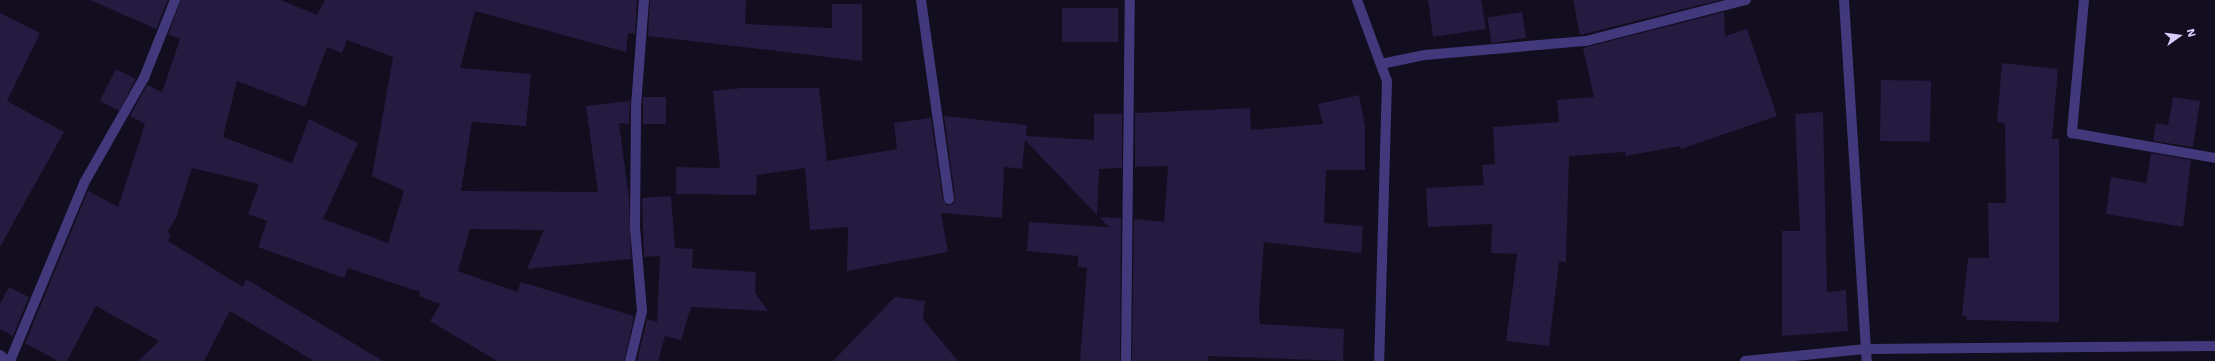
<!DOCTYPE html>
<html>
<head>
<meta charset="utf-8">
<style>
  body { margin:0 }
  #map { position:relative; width:2215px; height:361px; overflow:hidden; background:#120d1f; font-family:"Work Sans",sans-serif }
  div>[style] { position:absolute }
  .building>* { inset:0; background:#251a40; transform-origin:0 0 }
  .street>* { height:10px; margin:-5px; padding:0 5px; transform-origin:5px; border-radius:5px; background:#42397d }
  span { translate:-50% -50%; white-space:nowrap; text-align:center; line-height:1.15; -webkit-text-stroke:3.5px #120d1f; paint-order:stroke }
  .north { position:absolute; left:2159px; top:16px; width:40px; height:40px; -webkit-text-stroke:3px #120d1f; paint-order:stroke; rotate:76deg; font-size:11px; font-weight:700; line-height:16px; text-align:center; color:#d7cdfe }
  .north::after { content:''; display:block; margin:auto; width:14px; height:18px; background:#d7cdfe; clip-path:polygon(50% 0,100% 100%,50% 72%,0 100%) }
</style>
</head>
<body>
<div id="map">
  <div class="building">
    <div style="clip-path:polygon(90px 0,168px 0,156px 29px)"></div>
    <div style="clip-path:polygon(evenodd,181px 0,281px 0,317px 15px,325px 0,637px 0,635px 34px,628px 33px,626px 52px,475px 11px,460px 68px,531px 74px,526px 126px,472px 122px,461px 191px,598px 192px,586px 106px,630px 101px,629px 124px,619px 123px,629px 198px,631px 259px,527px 269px,544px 230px,470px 229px,458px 271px,517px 292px,521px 282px,634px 316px,624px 361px,497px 361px,430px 321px,440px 304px,419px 296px,420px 292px,348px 268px,344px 278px,258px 247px,267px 221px,248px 214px,259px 184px,192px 168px,176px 218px,167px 232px,171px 234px,168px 241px,243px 287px,246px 279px,383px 361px,314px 361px,230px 311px,204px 361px,138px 361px,159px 341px,96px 306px,67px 361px,58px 361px,25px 343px,88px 191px,118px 207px,145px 124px,130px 116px,147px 85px,162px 92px,180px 39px,168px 34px,181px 0,347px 40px,393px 57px,372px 176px,404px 191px,388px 243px,323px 219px,358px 143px,309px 119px,292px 163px,223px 137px,237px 81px,305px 107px,327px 47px,342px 53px,347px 40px)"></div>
    <div style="clip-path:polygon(650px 0,746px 0,745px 24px,832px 28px,832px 4px,862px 4px,862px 61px,648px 36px)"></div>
    <div style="clip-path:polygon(1428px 0,1481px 0,1486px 29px,1433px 37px)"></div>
    <div style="clip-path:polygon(1573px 0,1720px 0,1580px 35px)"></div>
    <div style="left:1118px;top:8px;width:34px;height:56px;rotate:90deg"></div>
    <div style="left:1522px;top:12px;width:26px;height:35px;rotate:81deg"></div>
    <div style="clip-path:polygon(1724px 12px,1725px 36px,1747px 29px,1777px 116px,1681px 149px,1680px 146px,1626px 156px,1625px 152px,1569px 156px,1566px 262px,1559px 261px,1549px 346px,1506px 341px,1517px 254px,1491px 253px,1492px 224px,1428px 227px,1426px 188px,1484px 185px,1482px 165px,1495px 164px,1493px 127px,1559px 122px,1557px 100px,1594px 97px,1583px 48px)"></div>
    <div style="clip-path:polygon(0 13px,40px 33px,7px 101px,64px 132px,0 247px)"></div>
    <div style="clip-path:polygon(2002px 63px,2058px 69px,2052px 139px,2059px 139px,2059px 322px,1967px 320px,1967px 316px,1962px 316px,1968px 258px,1989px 258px,1988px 203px,2006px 203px,2005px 123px,1997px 122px)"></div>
    <div style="left:116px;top:69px;width:22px;height:36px;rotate:27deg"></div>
    <div style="left:1881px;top:80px;width:50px;height:61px;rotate:1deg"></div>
    <div style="clip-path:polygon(742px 88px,819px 88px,827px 161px,897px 149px,894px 123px,931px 118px,943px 200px,947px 205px,953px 204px,955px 198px,944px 116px,1027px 125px,1026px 136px,1094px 140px,1094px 114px,1122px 114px,1122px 168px,1099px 169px,1097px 215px,1025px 140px,1022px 169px,1004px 167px,1002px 218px,941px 213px,948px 252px,847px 271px,848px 227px,810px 230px,805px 168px,757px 175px,756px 195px,676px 194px,676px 167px,720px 168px,713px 91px)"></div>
    <div style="clip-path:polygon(1359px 95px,1365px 126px,1365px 170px,1326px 170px,1324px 223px,1363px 226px,1361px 253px,1264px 242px,1259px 312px,1260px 324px,1344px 329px,1343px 361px,1208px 356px,1209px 361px,1132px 361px,1134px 219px,1164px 222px,1168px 166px,1135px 167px,1135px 113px,1250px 108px,1251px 130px,1323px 124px,1318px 104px)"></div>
    <div style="left:666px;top:97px;width:27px;height:23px;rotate:90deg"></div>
    <div style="clip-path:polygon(2173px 97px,2200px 101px,2193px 147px,2153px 141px,2156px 123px,2168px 125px)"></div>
    <div style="clip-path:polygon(1823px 112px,1827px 292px,1846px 290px,1848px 331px,1782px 336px,1782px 231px,1800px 231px,1795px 114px)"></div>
    <div style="clip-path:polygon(2151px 153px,2191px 160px,2183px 227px,2106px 214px,2111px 177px,2146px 183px)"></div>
    <div style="clip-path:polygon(671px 196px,675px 248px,693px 249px,692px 268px,756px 272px,755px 293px,768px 311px,691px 307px,681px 340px,665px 336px,658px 361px,637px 361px,647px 319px,657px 322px,660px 256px,644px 257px,642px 198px)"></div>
    <div style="clip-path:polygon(1099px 217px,1121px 218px,1120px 361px,1080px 361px,1087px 268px,1078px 267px,1078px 256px,1027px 251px,1029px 222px,1109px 227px)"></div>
    <div style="clip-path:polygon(9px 287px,29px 297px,13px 336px,0 329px,0 304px)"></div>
    <div style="clip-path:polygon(895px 297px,925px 301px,923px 319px,958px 361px,833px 361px)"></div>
  </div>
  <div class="street">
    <div style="left:921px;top:0;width:201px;rotate:82deg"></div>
    <div style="left:1357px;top:0;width:86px;rotate:69.7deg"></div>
    <div style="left:1387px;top:81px;width:280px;rotate:91.6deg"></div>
    <div style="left:1844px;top:0;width:362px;rotate:86.4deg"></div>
    <div style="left:2084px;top:0;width:134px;rotate:95.2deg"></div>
    <div style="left:2072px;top:133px;width:145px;rotate:9.9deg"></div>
    <div style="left:1381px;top:64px;width:45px;rotate:-11.6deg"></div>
    <div style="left:1425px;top:55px;width:162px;rotate:-5deg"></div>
    <div style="left:1586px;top:41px;width:165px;rotate:-14.4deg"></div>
    <div style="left:0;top:355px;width:9px;rotate:41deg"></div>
    <div style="left:10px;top:361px;width:193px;rotate:-67.4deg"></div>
    <div style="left:84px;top:183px;width:121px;rotate:-60.3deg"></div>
    <div style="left:144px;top:78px;width:84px;rotate:-68.3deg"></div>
    <div style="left:630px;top:361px;width:51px;rotate:-76.5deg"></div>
    <div style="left:642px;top:311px;width:83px;rotate:-94.8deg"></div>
    <div style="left:635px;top:228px;width:122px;rotate:-89.5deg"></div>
    <div style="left:636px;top:106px;width:106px;rotate:-85.7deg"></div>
    <div style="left:1126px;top:361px;width:361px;rotate:-89.4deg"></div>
    <div style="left:1745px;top:361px;width:122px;rotate:-5.7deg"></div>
    <div style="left:1866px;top:349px;width:349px;rotate:-0.5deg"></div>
  </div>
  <div class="north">N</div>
</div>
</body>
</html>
